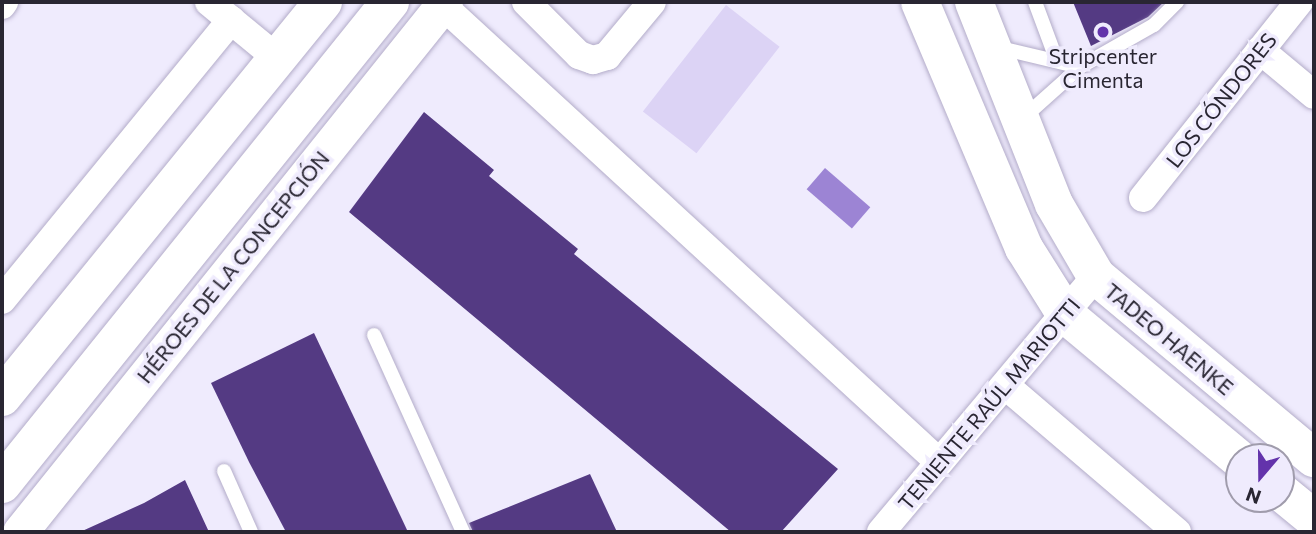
<!DOCTYPE html>
<html>
<head>
<meta charset="utf-8">
<style>
  body { margin:0 }
  #map { position:relative; width:1316px; height:534px; overflow:hidden; background:#efebfd; font-family:Commissioner,sans-serif }
  div>[style] { position:absolute }
  .green>* { inset:0; background:#dcd3f5; transform-origin:0 0 }
  .water>* { inset:0; background:#9c84d4; transform-origin:0 0 }
  .building>* { inset:0; background:#543a83 }
  .roads { filter:drop-shadow(0 0 2px #b3acc9) drop-shadow(0 0 2px #b3acc9) }
  .service>* { height:14px; margin:-7px; padding:0 7px; transform-origin:7px; border-radius:7px; background:#fff }
  .minor>* { height:28px; margin:-14px; padding:0 14px; transform-origin:14px; border-radius:14px; background:#fff }
  .tertiary>* { height:35px; margin:-17.5px; padding:0 17.5px; transform-origin:17.5px; border-radius:17.5px; background:#fff }
  .secondary>* { height:38px; margin:-19px; padding:0 19px; transform-origin:19px; border-radius:19px; background:#fff }
  .dots>* { width:19px; height:19px; translate:-50% -50%; box-sizing:border-box; border:4px solid #efebfd; border-radius:50% }
  span { translate:-50% -50%; white-space:nowrap; text-align:center; line-height:1.15; -webkit-text-stroke:7px #efebfd; paint-order:stroke }
  .poi-label { font-size:21px; color:#292632 }
  .street-label { font-size:21px; color:#292632 }
  .frame { position:absolute; inset:0; border:4px solid #292632; pointer-events:none }
  .north { position:absolute; left:1225px; top:443px; width:70px; height:70px; box-sizing:border-box; background:#efebfd; border:2px solid #a09cac; border-radius:50%; rotate:200deg; font-size:19px; font-weight:700; line-height:28px; text-align:center; color:#292632 }
  .north::after { content:''; display:block; margin:auto; width:24px; height:32px; background:#6333ab; clip-path:polygon(50% 0,100% 100%,50% 72%,0 100%) }
</style>
</head>
<body>
<div id="map">
  <div class="green">
    <div style="left:726px;top:5px;width:68px;height:135px;rotate:38deg"></div>
  </div>
  <div class="water">
    <div style="left:825px;top:168px;width:60px;height:28px;rotate:41deg"></div>
  </div>
  <div class="building">
    <div style="clip-path:polygon(1073px 2px,1164px 2px,1148px 17px,1091px 46px)"></div>
    <div style="clip-path:polygon(424px 112px,494px 170px,489px 176px,578px 249px,574px 254px,838px 469px,781px 532px,731px 532px,349px 212px)"></div>
    <div style="clip-path:polygon(314px 333px,360px 430px,408px 532px,286px 532px,249px 462px,211px 383px)"></div>
    <div style="clip-path:polygon(590px 474px,617px 532px,473px 532px,469px 523px)"></div>
    <div style="clip-path:polygon(185px 480px,209px 532px,80px 532px,144px 503px)"></div>
  </div>
  <div class="roads">
    <div class="service">
      <div style="left:1035px;top:2px;width:63px;rotate:69.6deg"></div>
      <div style="left:996px;top:47px;width:86px;rotate:13.4deg"></div>
      <div style="left:1023px;top:118px;width:76px;rotate:-41.8deg"></div>
      <div style="left:1080px;top:67px;width:85px;rotate:-29.6deg"></div>
      <div style="left:1154px;top:25px;width:33px;rotate:-45deg"></div>
      <div style="left:374px;top:335px;width:216px;rotate:65.7deg"></div>
      <div style="left:224px;top:471px;width:67px;rotate:66.1deg"></div>
    </div>
    <div class="minor">
      <div style="left:209px;top:2px;width:88px;rotate:39.5deg"></div>
      <div style="left:526px;top:2px;width:75px;rotate:45deg"></div>
      <div style="left:579px;top:55px;width:15px;rotate:20deg"></div>
      <div style="left:593px;top:60px;width:15px;rotate:-16deg"></div>
      <div style="left:607px;top:56px;width:70px;rotate:-50.2deg"></div>
      <div style="left:2px;top:5px;width:4px;rotate:-56deg"></div>
      <div style="left:442px;top:5px;width:675px;rotate:42.6deg"></div>
      <div style="left:1260px;top:50px;width:70px;rotate:39.8deg"></div>
      <div style="left:1143px;top:198px;width:251px;rotate:-51.5deg"></div>
      <div style="left:2px;top:300px;width:362px;rotate:-50.7deg"></div>
      <div style="left:1006px;top:386px;width:225px;rotate:40.5deg"></div>
      <div style="left:881px;top:532px;width:334px;rotate:-50deg"></div>
    </div>
    <div class="tertiary">
      <div style="left:20px;top:532px;width:679px;rotate:-51.27deg"></div>
    </div>
    <div class="secondary">
      <div style="left:920px;top:2px;width:267px;rotate:67.1deg"></div>
      <div style="left:1024px;top:248px;width:79px;rotate:57.9deg"></div>
      <div style="left:1066px;top:315px;width:225px;rotate:39.8deg"></div>
      <div style="left:974px;top:2px;width:217px;rotate:68.4deg"></div>
      <div style="left:1054px;top:204px;width:83px;rotate:59.7deg"></div>
      <div style="left:1096px;top:276px;width:284px;rotate:39.9deg"></div>
      <div style="left:2px;top:397px;width:509px;rotate:-50.9deg"></div>
      <div style="left:2px;top:484px;width:619px;rotate:-51.17deg"></div>
      <div style="left:1281px;top:492px;width:43px;rotate:39.3deg"></div>
    </div>
  </div>
  <div class="dots">
    <div style="left:1103px;top:32px;background:#6333ab"></div>
  </div>
  <div class="poi-label">
    <span style="left:1103px;top:68px">Stripcenter<br>Cimenta</span>
  </div>
  <div class="street-label">
    <span style="left:1221px;top:100px;rotate:-52deg">LOS CÓNDORES</span>
    <span style="left:233px;top:267px;rotate:-51deg">HÉROES DE LA CONCEPCIÓN</span>
    <span style="left:1169px;top:339px;rotate:40deg">TADEO HAENKE</span>
    <span style="left:989px;top:404px;rotate:-50deg">TENIENTE RAÚL MARIOTTI</span>
  </div>
  <div class="frame"></div>
  <div class="north">N</div>
</div>
</body>
</html>
